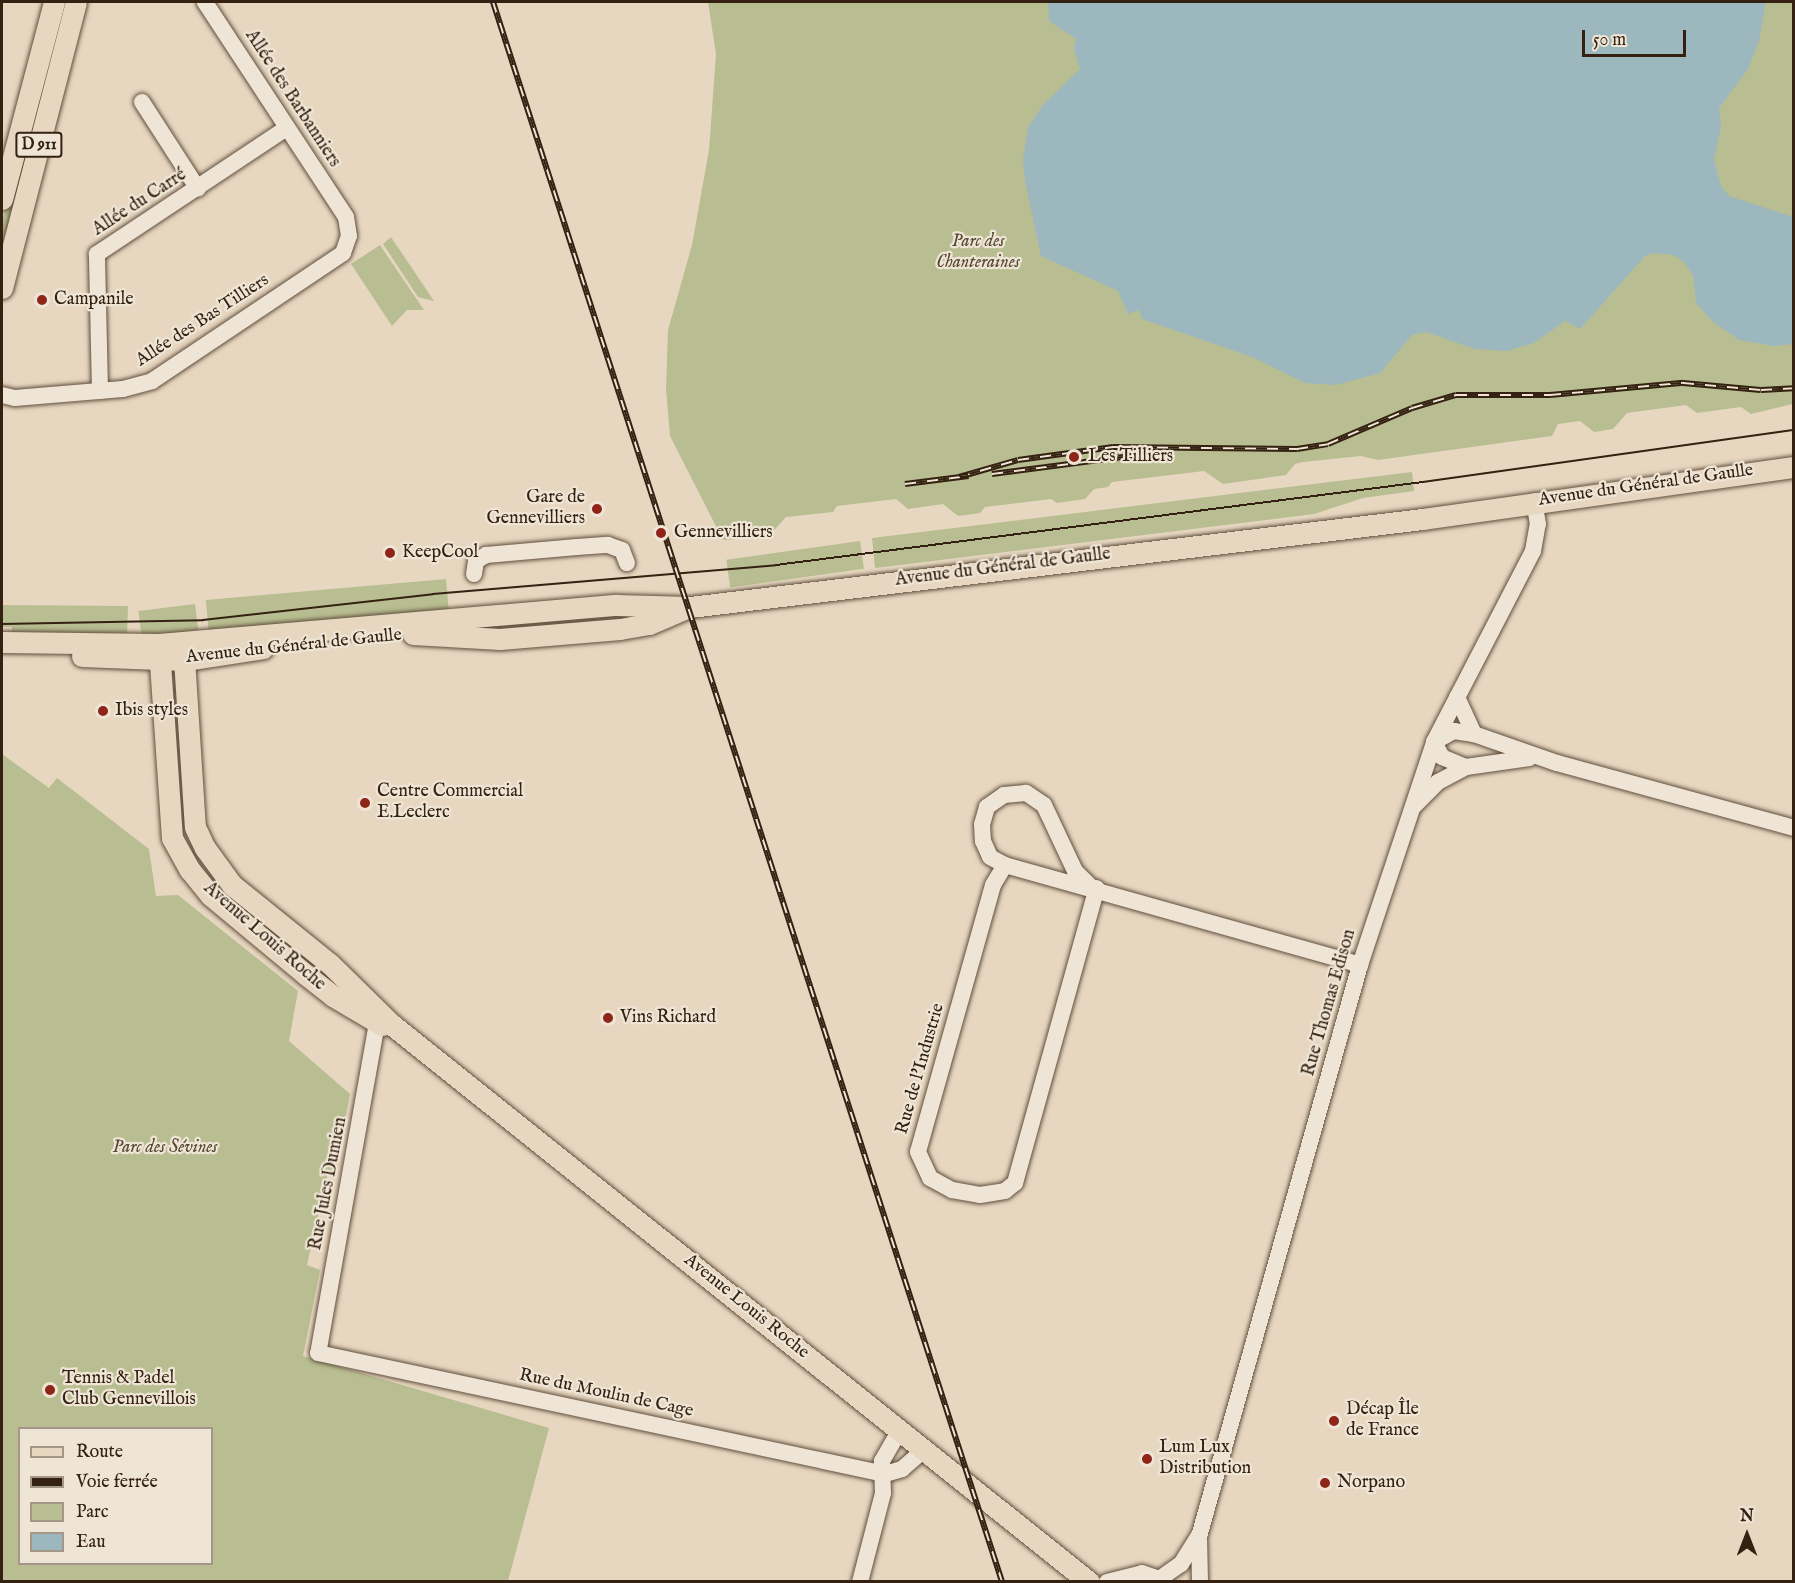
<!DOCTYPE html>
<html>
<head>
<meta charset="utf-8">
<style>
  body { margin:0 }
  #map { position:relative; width:1795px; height:1583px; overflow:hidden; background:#e7d7c0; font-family:"IM FELL English",serif }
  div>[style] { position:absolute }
  .green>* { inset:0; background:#b8be91; transform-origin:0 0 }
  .water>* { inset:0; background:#9cb7be }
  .roads { filter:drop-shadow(0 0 2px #614e3d) drop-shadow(0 0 2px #614e3d) }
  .minor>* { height:16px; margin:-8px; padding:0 8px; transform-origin:8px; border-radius:8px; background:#efe5d6 }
  .major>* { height:21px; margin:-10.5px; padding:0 10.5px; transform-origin:10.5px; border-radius:10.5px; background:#e7d7c0 }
  .tram>* { height:1.5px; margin:-0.75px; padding:0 0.75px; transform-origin:0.75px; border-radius:0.75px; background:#342111 }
  .rail>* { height:6px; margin-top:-3px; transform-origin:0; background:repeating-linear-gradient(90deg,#efe5d6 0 11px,#342111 0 22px); box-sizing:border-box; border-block:2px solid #342111 }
  .dots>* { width:16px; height:16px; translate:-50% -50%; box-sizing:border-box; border:3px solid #efe5d6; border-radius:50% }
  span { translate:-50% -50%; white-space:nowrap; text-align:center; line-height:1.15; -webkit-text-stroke:4.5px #efe5d6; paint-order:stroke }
  .shield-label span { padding:2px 4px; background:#efe5d6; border:2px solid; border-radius:4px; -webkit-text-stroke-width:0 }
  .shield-label { font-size:16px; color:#342111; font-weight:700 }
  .street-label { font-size:18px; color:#342111 }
  .park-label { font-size:18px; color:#554831; font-style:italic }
  .poi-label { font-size:18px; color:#342111 }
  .left { translate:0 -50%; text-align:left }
  .right { translate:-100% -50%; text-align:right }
  .frame { position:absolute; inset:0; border:3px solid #342111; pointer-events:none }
  .legend { position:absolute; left:18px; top:1427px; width:195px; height:138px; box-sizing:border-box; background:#efe5d6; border:2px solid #a49787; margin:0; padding:8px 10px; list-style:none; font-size:18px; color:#342111 }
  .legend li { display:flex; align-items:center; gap:12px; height:30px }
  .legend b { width:30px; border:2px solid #a49787 }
  .north { position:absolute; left:1717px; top:1505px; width:60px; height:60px; -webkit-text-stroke:4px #efe5d6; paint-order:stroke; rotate:0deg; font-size:16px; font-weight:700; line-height:24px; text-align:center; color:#342111 }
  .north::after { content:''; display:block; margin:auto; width:21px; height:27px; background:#342111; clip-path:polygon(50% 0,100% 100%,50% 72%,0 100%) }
  .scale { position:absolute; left:1582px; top:30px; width:104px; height:27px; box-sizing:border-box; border:3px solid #342111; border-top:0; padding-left:8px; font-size:18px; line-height:21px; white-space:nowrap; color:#342111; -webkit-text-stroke:4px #efe5d6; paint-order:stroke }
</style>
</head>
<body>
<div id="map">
  <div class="green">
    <div style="clip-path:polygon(60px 2px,67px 2px,2px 250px,2px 221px)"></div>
    <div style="clip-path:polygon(708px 2px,1793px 2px,1793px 404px,1751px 414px,1741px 407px,1697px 413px,1686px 405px,1627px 413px,1613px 429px,1594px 432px,1580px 421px,1558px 424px,1552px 436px,1378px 460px,1361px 456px,1303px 462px,1295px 464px,1286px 475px,1223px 484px,1204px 471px,1112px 482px,1108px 487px,1094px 489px,1085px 499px,1057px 503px,1051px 499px,985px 507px,980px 513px,958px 516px,943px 504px,908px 509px,896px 499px,837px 506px,833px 512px,786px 517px,768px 537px,723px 540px,670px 436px,666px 389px,668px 330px,692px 245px,709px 150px,716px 54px)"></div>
    <div style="clip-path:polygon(391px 237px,434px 301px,418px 297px,383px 244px)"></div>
    <div style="clip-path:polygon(380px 245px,424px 310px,407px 310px,392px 326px,351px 264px)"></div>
    <div style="clip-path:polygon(1412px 472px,1414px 491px,1363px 498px,1314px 514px,875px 568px,872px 538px)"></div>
    <div style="left:860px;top:541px;width:28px;height:135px;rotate:82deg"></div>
    <div style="left:446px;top:579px;width:33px;height:241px;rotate:85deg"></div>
    <div style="left:195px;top:604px;width:31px;height:57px;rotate:83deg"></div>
    <div style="clip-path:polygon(2px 605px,128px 606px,127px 638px,12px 637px,12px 627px,2px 627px)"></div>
    <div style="clip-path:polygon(624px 614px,623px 621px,489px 629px,489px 626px)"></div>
    <div style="clip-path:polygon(evenodd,2px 754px,49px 788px,57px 778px,149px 849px,156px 896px,178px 895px,298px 991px,289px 1041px,350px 1094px,335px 1172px,328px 1171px,307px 1265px,320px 1270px,303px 1356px,549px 1428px,508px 1581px,2px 1581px,2px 754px,20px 1428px,212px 1428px,212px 1564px,20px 1564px,20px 1428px)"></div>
  </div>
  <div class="water">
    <div style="clip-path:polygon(1048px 2px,1766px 2px,1759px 41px,1748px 69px,1719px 108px,1721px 126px,1714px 160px,1721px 186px,1729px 196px,1793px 217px,1793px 344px,1774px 346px,1739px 340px,1713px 322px,1696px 303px,1693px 275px,1685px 263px,1674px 255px,1653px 253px,1645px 256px,1580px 329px,1565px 321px,1534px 343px,1507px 351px,1475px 349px,1426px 332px,1412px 335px,1380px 373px,1336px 385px,1305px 383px,1252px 357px,1142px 319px,1139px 310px,1128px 314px,1118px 291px,1041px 256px,1025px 181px,1023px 160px,1028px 128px,1042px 106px,1080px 69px,1074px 49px,1076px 39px,1049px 21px)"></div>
  </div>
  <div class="roads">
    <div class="minor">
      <div style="left:142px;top:102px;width:103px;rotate:57.2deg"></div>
      <div style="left:100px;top:391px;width:137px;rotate:-91.3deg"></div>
      <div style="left:97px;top:254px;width:228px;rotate:-33.6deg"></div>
      <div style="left:2px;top:395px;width:13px;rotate:13deg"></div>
      <div style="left:15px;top:398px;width:108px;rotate:-4.8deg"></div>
      <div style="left:123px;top:389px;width:30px;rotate:-15deg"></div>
      <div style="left:152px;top:381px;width:230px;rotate:-33.8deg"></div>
      <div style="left:343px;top:253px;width:18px;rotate:-71deg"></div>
      <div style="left:349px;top:236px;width:19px;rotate:-99deg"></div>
      <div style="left:346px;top:217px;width:257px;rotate:-123.3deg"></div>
      <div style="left:474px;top:574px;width:13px;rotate:-81deg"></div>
      <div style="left:476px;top:561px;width:12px;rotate:-31deg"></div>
      <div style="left:486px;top:555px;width:91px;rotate:-5deg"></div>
      <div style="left:577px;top:547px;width:31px;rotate:-4deg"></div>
      <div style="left:608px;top:545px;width:15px;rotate:20deg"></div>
      <div style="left:622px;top:550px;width:14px;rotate:69deg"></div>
      <div style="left:1457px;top:697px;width:41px;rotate:65.3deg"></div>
      <div style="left:1434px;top:742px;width:23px;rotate:-29deg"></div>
      <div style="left:1454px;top:731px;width:20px;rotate:9deg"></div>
      <div style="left:1474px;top:734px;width:88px;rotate:19.3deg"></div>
      <div style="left:1557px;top:763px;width:246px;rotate:15.3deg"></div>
      <div style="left:1434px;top:742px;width:17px;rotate:62deg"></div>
      <div style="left:1442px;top:757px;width:26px;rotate:23deg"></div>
      <div style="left:1414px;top:806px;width:34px;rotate:-45deg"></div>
      <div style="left:1438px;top:782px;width:32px;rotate:-28deg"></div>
      <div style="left:1466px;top:767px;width:64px;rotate:-8.1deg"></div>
      <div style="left:1005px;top:865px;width:23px;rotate:121deg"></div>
      <div style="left:993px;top:885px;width:277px;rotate:105.7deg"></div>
      <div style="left:918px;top:1152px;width:29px;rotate:65deg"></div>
      <div style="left:930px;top:1178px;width:25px;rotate:29deg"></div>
      <div style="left:952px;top:1190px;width:28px;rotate:10deg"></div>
      <div style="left:980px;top:1195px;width:25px;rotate:-9deg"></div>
      <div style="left:1005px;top:1191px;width:13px;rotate:-39deg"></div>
      <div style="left:1015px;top:1183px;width:306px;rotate:-74.5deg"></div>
      <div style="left:1089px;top:885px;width:20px;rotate:-135deg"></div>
      <div style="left:1075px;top:871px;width:73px;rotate:-115.2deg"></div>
      <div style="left:1044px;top:805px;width:22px;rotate:-146deg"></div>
      <div style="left:1026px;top:793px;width:22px;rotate:175deg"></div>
      <div style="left:1004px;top:795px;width:21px;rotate:145deg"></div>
      <div style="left:987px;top:807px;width:18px;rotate:106deg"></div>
      <div style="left:982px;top:824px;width:17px;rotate:87deg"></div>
      <div style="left:983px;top:841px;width:17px;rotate:66deg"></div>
      <div style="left:990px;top:857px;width:17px;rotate:28deg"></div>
      <div style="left:1005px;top:865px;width:369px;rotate:15.7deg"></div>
      <div style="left:377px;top:1023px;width:335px;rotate:100.1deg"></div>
      <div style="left:318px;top:1353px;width:580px;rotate:12.05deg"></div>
      <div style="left:885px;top:1474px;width:18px;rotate:-16deg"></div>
      <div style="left:902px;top:1469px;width:29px;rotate:-41deg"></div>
      <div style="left:1199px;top:1537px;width:45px;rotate:88.7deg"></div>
      <div style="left:860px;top:1582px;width:92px;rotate:-75.5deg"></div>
      <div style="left:883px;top:1493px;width:32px;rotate:-92deg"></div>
      <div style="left:882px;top:1461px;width:36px;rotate:-60deg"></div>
      <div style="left:1107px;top:1582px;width:36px;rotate:-14deg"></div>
      <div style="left:1142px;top:1573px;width:24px;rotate:19deg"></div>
      <div style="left:1155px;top:1582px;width:32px;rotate:-35deg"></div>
      <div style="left:1181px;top:1564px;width:36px;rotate:-58deg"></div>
      <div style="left:1200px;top:1533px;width:590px;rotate:-74.27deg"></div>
      <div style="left:1360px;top:965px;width:235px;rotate:-71.6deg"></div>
      <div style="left:1434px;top:742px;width:215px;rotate:-62.6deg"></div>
      <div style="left:1533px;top:551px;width:27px;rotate:-80deg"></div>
      <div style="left:1538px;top:524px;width:23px;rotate:-100deg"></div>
    </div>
    <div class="major">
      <div style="left:2px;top:199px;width:204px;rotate:-75.2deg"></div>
      <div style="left:2px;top:288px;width:295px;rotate:-75.5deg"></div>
      <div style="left:413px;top:634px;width:87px;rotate:3.3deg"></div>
      <div style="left:500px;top:639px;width:120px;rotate:-4.8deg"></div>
      <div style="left:620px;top:629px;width:29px;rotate:-10deg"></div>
      <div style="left:649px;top:624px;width:38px;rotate:-23deg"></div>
      <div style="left:2px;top:642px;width:157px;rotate:0.7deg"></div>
      <div style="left:159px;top:644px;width:459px;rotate:-4.9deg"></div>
      <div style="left:616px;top:605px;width:74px;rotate:1.5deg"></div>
      <div style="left:690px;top:607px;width:738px;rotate:-6.85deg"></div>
      <div style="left:1423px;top:519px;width:375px;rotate:-8deg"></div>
      <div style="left:183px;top:643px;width:184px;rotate:86.3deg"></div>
      <div style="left:195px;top:827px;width:23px;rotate:65deg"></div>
      <div style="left:205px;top:848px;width:46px;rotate:53.9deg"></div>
      <div style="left:232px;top:885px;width:126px;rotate:38.9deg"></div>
      <div style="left:330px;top:964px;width:86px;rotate:44.5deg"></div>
      <div style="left:391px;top:1024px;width:894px;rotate:38.64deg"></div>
      <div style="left:159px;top:648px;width:190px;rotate:86.1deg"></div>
      <div style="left:172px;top:838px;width:37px;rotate:61deg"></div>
      <div style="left:190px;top:870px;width:32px;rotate:51deg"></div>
      <div style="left:210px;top:895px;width:124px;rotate:39.7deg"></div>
      <div style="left:305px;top:974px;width:36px;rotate:38deg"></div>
      <div style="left:333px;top:996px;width:57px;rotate:30.6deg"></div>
      <div style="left:82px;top:656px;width:103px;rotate:2.2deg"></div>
      <div style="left:185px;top:660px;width:79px;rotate:-8.7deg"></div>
    </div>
  </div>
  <div class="tram">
    <div style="left:2px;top:624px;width:201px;rotate:-1.1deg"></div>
    <div style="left:203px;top:620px;width:231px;rotate:-6.4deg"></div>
    <div style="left:433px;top:594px;width:344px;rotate:-4.8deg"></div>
    <div style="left:776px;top:565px;width:652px;rotate:-7.31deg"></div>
    <div style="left:1423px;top:482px;width:375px;rotate:-8deg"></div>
  </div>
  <div class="rail">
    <div style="left:493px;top:2px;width:1660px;rotate:72.14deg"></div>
    <div style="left:992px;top:474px;width:162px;rotate:-7.4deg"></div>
    <div style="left:959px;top:477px;width:61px;rotate:-16.1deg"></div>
    <div style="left:1018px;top:460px;width:96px;rotate:-7.8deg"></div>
    <div style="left:1113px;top:447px;width:184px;rotate:0.6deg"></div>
    <div style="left:1297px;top:449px;width:31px;rotate:-9deg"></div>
    <div style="left:1328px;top:444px;width:91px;rotate:-23.2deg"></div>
    <div style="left:1412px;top:408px;width:46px;rotate:-16.5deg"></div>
    <div style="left:1456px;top:395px;width:94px"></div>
    <div style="left:1550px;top:395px;width:134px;rotate:-5.2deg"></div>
    <div style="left:1683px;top:383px;width:78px;rotate:5.1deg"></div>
    <div style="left:1761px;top:390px;width:33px;rotate:-3deg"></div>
    <div style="left:905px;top:484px;width:64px;rotate:-7.2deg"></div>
  </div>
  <div class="dots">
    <div style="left:42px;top:300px;background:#8f2418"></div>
    <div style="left:1074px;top:457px;background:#8f2418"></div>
    <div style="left:597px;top:509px;background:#8f2418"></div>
    <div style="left:661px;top:533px;background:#8f2418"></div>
    <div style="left:390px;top:553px;background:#8f2418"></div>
    <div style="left:103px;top:711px;background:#8f2418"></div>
    <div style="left:365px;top:803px;background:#8f2418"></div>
    <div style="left:608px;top:1018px;background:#8f2418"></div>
    <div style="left:50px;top:1390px;background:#8f2418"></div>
    <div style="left:1334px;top:1421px;background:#8f2418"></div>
    <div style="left:1147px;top:1459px;background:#8f2418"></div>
    <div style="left:1325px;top:1483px;background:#8f2418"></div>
  </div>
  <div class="shield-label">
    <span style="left:39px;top:145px">D 911</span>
  </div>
  <div class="street-label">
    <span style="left:292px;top:99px;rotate:57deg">Allée des Barbanniers</span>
    <span style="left:140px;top:203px;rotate:-33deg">Allée du Carré</span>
    <span style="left:203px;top:321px;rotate:-33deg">Allée des Bas Tilliers</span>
    <span style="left:1646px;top:486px;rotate:-8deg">Avenue du Général de Gaulle</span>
    <span style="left:1003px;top:568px;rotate:-7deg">Avenue du Général de Gaulle</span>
    <span style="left:294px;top:647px;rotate:-6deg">Avenue du Général de Gaulle</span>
    <span style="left:264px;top:937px;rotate:41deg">Avenue Louis Roche</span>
    <span style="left:1330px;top:1003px;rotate:-74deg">Rue Thomas Edison</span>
    <span style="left:921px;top:1069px;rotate:-74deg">Rue de l'Industrie</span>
    <span style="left:329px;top:1184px;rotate:-79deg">Rue Jules Dumien</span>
    <span style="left:746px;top:1307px;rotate:39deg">Avenue Louis Roche</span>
    <span style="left:606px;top:1394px;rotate:12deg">Rue du Moulin de Cage</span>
  </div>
  <div class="park-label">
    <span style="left:978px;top:253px">Parc des<br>Chanteraines</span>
    <span style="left:165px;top:1148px">Parc des Sévines</span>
  </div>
  <div class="poi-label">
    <span class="left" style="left:54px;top:300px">Campanile</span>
    <span class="left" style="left:1088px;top:457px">Les Tilliers</span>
    <span class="right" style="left:585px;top:509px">Gare de<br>Gennevilliers</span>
    <span class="left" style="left:674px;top:533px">Gennevilliers</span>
    <span class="left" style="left:402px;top:553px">KeepCool</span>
    <span class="left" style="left:115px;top:711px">Ibis styles</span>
    <span class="left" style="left:377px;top:803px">Centre Commercial<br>E.Leclerc</span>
    <span class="left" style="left:620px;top:1018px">Vins Richard</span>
    <span class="left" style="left:62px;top:1390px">Tennis &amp; Padel<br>Club Gennevillois</span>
    <span class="left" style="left:1346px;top:1421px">Décap Île<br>de France</span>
    <span class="left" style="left:1159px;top:1459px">Lum Lux<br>Distribution</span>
    <span class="left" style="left:1337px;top:1483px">Norpano</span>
  </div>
  <div class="frame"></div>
  <ul class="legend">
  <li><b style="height:8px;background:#e7d7c0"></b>Route</li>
  <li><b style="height:8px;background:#342111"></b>Voie ferrée</li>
  <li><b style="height:16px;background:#b8be91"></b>Parc</li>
  <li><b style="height:16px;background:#9cb7be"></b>Eau</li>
  </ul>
  <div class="north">N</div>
  <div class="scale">50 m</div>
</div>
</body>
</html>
